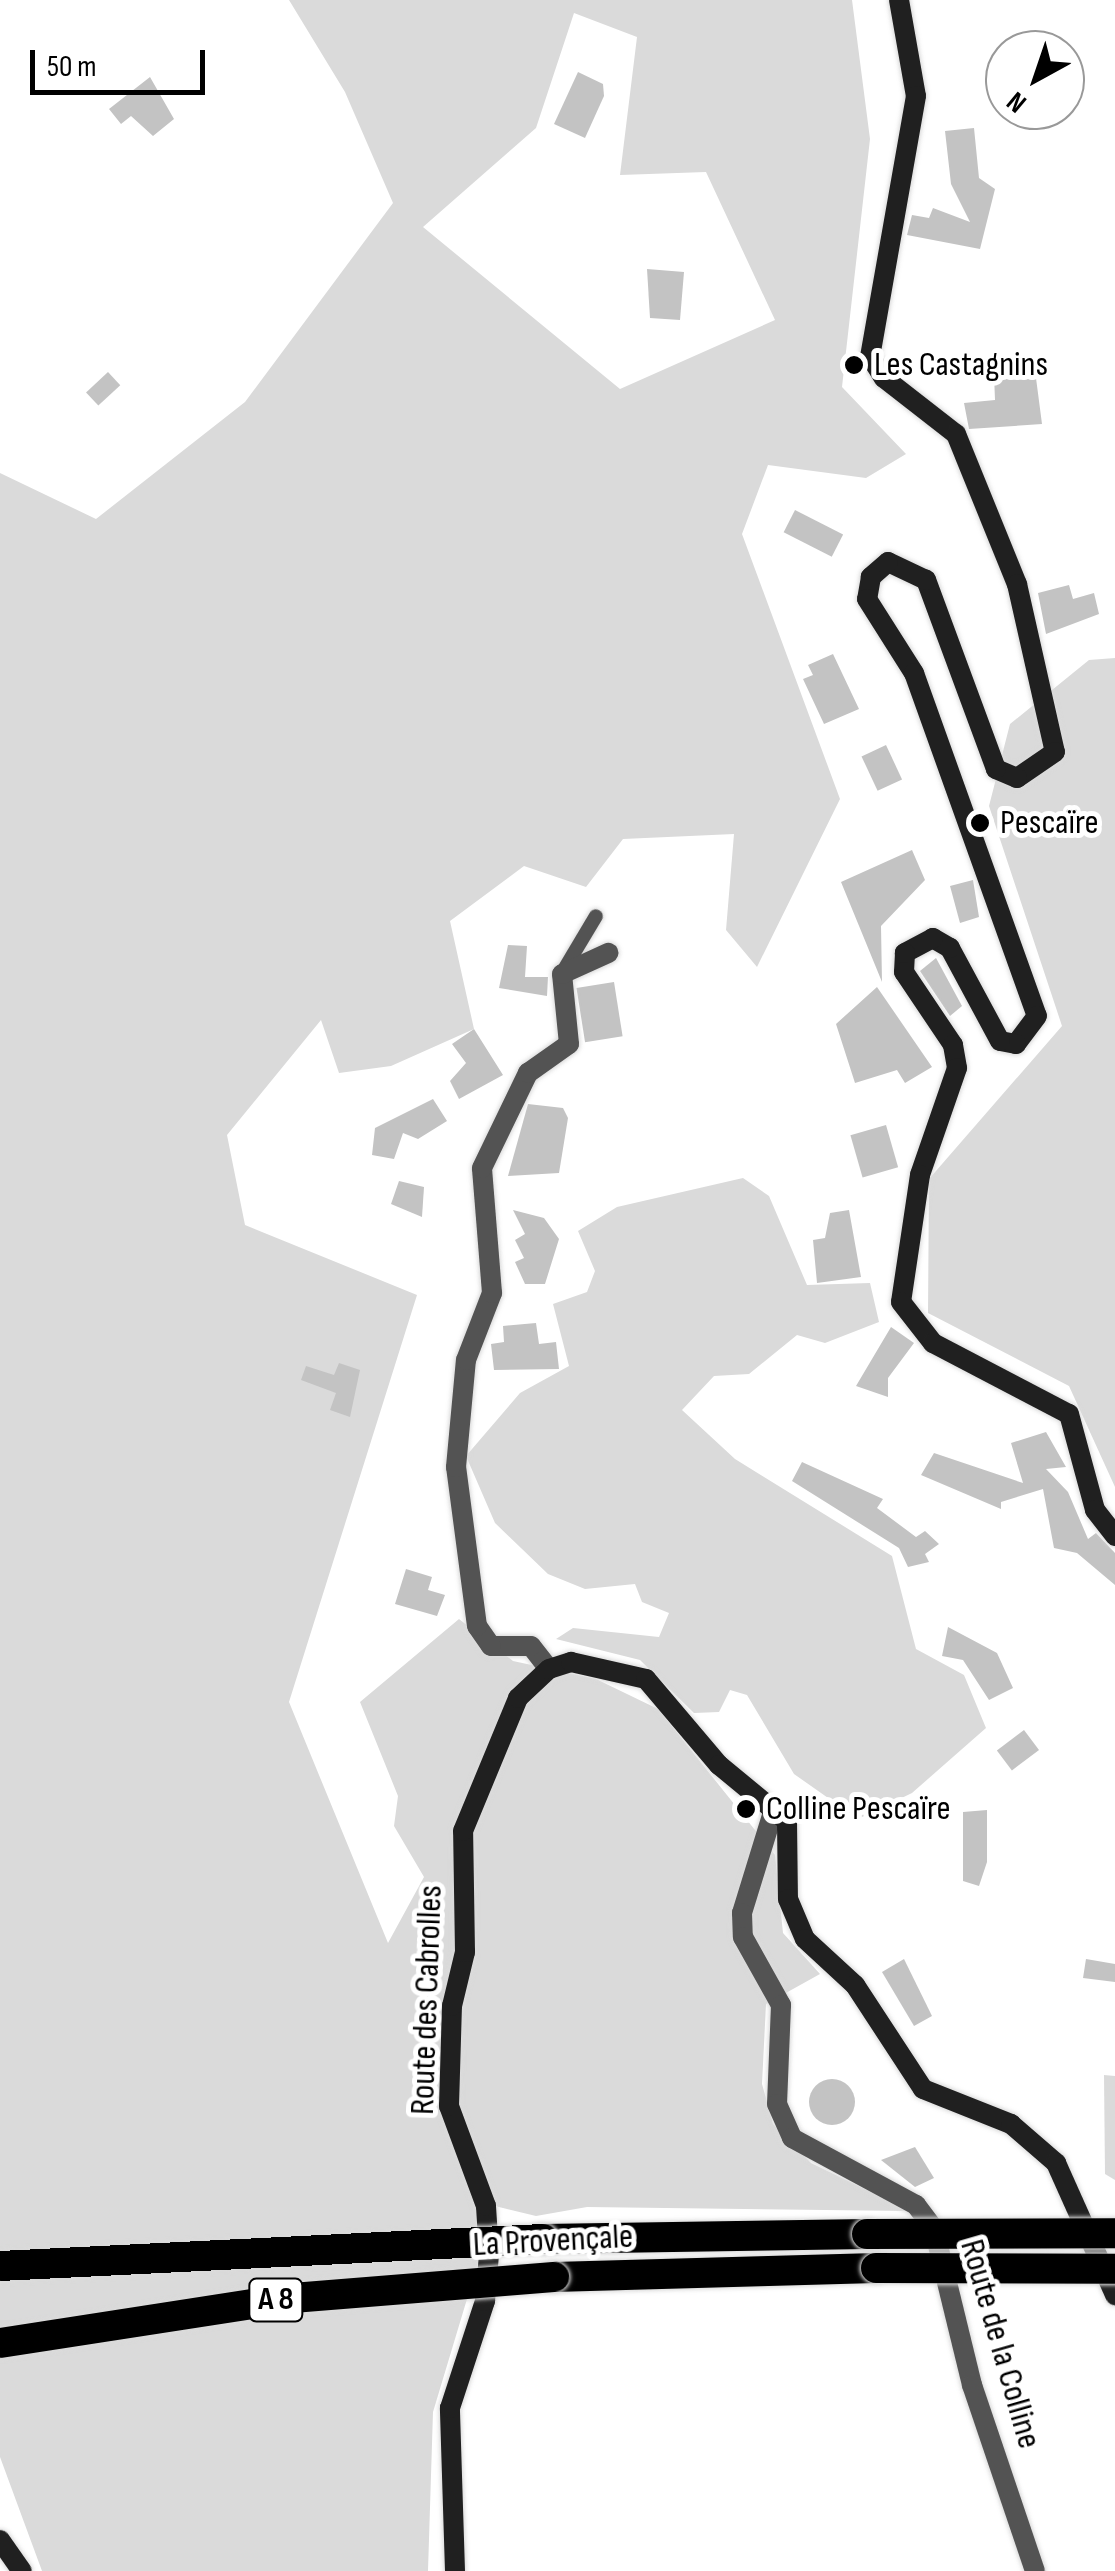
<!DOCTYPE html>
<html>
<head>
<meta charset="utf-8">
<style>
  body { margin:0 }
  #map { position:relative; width:1115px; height:2571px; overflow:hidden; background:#fff; font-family:"Sofia Sans Condensed",sans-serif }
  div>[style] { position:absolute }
  .green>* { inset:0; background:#dadada }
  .building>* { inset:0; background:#c3c3c3; transform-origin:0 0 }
  .round { border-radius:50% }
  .roads { filter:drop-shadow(0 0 2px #dbdbdb) drop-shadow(0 0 2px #dbdbdb) }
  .lane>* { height:14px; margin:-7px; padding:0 7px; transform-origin:7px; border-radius:7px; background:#535353 }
  .street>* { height:20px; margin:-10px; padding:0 10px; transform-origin:10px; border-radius:10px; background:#535353 }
  .secondary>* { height:20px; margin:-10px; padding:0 10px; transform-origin:10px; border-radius:10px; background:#202020 }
  .highway>* { height:30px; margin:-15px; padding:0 15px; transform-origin:15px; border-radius:15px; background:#000 }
  .bridges { filter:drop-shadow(0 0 2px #dbdbdb) drop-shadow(0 0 2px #dbdbdb) }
  .highway-bridge>* { height:30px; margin:-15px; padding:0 15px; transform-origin:15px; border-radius:15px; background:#000 }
  .dots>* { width:28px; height:28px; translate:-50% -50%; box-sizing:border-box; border:5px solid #fff; border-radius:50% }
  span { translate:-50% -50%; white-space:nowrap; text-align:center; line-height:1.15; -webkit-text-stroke:10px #fff; paint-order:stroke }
  .shield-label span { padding:2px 8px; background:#fff; border:2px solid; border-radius:8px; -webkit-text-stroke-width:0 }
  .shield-label { font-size:32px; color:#000; font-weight:700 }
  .poi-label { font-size:35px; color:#000 }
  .left { translate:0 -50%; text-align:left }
  .street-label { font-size:35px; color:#000 }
  .north { position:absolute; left:985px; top:30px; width:100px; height:100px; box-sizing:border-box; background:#fff; border:2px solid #999; border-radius:50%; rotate:220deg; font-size:28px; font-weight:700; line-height:40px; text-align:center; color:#000 }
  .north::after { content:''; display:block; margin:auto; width:35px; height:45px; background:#000; clip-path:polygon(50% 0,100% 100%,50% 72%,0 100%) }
  .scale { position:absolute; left:30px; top:50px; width:175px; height:45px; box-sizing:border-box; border:5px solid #000; border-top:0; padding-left:12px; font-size:30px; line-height:35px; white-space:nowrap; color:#000; -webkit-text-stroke:8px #fff; paint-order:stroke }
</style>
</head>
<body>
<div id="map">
  <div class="green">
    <div style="clip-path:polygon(evenodd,289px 0,852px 0,870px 139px,842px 387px,906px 454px,866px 478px,768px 465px,742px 534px,840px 799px,757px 967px,726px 930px,734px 834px,623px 839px,586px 887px,524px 866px,450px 921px,474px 1029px,391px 1066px,339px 1073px,321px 1020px,227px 1135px,245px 1225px,417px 1295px,289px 1702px,388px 1943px,424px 1877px,394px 1826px,398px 1796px,360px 1702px,459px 1619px,513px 1661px,596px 1679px,658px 1709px,775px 1855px,783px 1933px,820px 1974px,766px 2004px,762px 2084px,773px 2124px,811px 2163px,910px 2211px,587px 2207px,536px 2216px,495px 2206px,433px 2412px,428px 2571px,42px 2571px,0 2457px,0 473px,96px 519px,245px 402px,393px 203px,345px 92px,289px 0,574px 13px,637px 37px,620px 175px,706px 172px,775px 320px,620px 389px,423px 227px,536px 128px,574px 13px)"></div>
    <div style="clip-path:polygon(1115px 658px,1115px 1487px,1069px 1386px,928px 1313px,929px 1179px,1062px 1026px,989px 806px,1010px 724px,1089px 660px)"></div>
    <div style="clip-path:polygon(743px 1178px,769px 1196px,807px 1285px,870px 1283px,879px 1322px,825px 1343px,797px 1335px,749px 1374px,714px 1376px,682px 1410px,735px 1459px,892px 1556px,916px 1649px,964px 1675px,986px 1728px,912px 1793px,858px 1819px,794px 1774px,747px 1695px,730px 1690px,719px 1712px,694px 1713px,640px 1660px,556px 1639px,573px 1628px,659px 1637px,669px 1613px,642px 1602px,635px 1584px,585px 1589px,548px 1574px,495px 1523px,466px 1456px,520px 1393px,569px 1366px,553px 1304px,587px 1292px,595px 1271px,578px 1231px,617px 1207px)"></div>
    <div style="clip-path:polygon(1104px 2075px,1115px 2076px,1115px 2180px,1105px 2174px)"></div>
  </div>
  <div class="building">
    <div style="clip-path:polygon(578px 72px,603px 84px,604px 96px,585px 138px,554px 124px)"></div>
    <div style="clip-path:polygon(150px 77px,174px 119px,153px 136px,131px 116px,121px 124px,109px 109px)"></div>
    <div style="clip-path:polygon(974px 128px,979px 178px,995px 189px,980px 249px,907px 235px,912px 215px,929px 218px,933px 208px,970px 222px,951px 184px,945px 131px)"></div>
    <div style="clip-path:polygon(647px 269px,684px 272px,680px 320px,650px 318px)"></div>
    <div style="left:108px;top:372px;width:18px;height:30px;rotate:47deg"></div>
    <div style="clip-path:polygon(1025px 372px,1036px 378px,1042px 424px,969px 429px,964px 403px,995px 400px,994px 375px)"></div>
    <div style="left:795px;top:510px;width:54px;height:25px;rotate:27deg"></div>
    <div style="clip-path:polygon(1069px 585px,1073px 599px,1094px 593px,1099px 614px,1046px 634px,1038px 593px)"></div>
    <div style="clip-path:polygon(833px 654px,859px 709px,824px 724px,803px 679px,813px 675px,808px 665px)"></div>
    <div style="left:886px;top:745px;width:38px;height:27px;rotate:65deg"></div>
    <div style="clip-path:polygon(912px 850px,925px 880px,881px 926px,882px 982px,841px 882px)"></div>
    <div style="clip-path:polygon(973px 880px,979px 917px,960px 923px,950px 886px)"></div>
    <div style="clip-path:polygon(508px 945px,527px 946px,525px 977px,548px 977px,547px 996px,499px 988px)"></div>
    <div style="clip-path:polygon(936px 958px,962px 1006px,950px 1016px,920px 971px)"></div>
    <div style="left:614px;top:982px;width:55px;height:38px;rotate:81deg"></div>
    <div style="clip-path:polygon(877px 987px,932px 1067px,905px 1083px,897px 1070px,855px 1083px,836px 1024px)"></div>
    <div style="clip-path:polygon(474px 1029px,503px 1075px,459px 1099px,450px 1081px,466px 1063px,452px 1044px)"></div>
    <div style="clip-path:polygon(433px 1099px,447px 1121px,418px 1139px,403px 1133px,394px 1159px,372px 1155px,375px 1128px)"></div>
    <div style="clip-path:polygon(528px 1104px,563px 1108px,568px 1118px,559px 1173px,508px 1176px)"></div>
    <div style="left:886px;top:1125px;width:44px;height:37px;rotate:74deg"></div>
    <div style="clip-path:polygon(399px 1181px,424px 1187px,422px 1217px,391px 1204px)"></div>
    <div style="clip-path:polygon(513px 1210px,544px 1218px,559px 1239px,545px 1284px,525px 1284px,515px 1262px,524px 1258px,515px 1240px,525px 1234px)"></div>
    <div style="clip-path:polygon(849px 1210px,861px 1277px,817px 1283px,813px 1240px,825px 1238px,830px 1213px)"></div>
    <div style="clip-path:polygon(536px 1323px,539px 1344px,556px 1342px,559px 1369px,494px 1370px,491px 1344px,504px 1342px,503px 1326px)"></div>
    <div style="clip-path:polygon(891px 1327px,914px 1343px,888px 1378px,888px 1397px,856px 1386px)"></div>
    <div style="clip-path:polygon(339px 1363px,360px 1370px,350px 1417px,330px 1410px,336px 1393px,301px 1380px,306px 1366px,334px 1375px)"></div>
    <div style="clip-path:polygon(1046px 1432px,1066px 1467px,1046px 1469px,1068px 1492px,1088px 1539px,1096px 1533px,1115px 1553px,1115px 1585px,1077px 1553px,1054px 1548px,1043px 1489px,1001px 1502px,1001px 1509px,921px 1475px,934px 1453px,1023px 1483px,1011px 1443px)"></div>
    <div style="clip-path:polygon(802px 1462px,883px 1499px,877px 1508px,916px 1537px,925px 1531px,939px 1544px,925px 1554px,929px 1562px,908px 1567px,899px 1548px,792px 1481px)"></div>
    <div style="clip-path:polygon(406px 1569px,432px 1577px,428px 1590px,445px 1595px,437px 1616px,395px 1604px)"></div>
    <div style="clip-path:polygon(948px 1627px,997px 1653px,1013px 1688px,989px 1700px,963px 1660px,942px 1656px)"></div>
    <div style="left:1024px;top:1730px;width:25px;height:34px;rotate:53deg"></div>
    <div style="clip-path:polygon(987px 1810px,987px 1862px,979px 1886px,963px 1881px,963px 1812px)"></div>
    <div style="clip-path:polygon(904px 1959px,932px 2016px,914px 2026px,882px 1972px)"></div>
    <div style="clip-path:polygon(1086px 1959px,1115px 1964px,1115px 1982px,1083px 1978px)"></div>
    <div class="round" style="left:809px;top:2079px;width:46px;height:46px"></div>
    <div style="clip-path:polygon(915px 2147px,934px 2178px,915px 2187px,881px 2160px)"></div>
  </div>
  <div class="roads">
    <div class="lane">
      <div style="left:562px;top:973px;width:66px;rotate:-59.2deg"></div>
    </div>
    <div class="street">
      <div style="left:549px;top:1669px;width:29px;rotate:-128deg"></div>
      <div style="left:531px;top:1646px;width:40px;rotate:180deg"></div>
      <div style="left:491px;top:1646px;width:24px;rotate:-125deg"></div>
      <div style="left:477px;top:1626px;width:160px;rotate:-97.5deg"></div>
      <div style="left:456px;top:1467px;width:107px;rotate:-84.7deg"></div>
      <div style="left:466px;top:1360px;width:72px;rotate:-68.8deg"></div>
      <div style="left:492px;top:1293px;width:125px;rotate:-94.6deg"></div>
      <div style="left:482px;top:1168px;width:106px;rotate:-64.2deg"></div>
      <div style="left:528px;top:1073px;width:50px;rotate:-35.3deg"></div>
      <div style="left:569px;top:1044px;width:70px;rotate:-95.7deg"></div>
      <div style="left:562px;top:974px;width:51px;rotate:-24.5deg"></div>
      <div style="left:774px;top:1809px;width:109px;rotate:107.1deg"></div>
      <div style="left:742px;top:1913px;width:24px;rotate:88deg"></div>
      <div style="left:743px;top:1937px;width:78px;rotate:60.8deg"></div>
      <div style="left:781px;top:2005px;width:99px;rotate:92.3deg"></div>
      <div style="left:777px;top:2104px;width:37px;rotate:66deg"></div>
      <div style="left:792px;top:2138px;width:141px;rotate:28.4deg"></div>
      <div style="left:916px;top:2205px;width:30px;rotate:53deg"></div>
      <div style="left:934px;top:2229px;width:161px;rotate:76.3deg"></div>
      <div style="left:972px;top:2385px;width:196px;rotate:71.3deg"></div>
    </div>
    <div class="secondary">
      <div style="left:899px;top:0;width:97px;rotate:80deg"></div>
      <div style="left:916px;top:96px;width:264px;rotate:100deg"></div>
      <div style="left:870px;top:356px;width:26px;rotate:58deg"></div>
      <div style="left:884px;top:378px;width:91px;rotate:37.9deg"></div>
      <div style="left:956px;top:434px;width:162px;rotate:67.9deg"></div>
      <div style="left:1017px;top:584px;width:172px;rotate:77.3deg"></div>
      <div style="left:1055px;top:752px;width:46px;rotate:145.6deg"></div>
      <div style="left:1017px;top:778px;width:23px;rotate:-157deg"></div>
      <div style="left:996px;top:769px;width:202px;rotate:-110.3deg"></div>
      <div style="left:926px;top:580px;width:42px;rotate:-154.7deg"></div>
      <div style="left:888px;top:562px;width:23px;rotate:139deg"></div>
      <div style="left:871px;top:577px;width:22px;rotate:100deg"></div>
      <div style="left:867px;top:599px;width:88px;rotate:57.6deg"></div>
      <div style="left:914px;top:673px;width:364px;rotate:70.3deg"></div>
      <div style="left:1037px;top:1016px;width:35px;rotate:127deg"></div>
      <div style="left:1016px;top:1044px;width:16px;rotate:-169deg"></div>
      <div style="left:1000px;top:1041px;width:106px;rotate:-118.3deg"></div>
      <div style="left:950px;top:948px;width:20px;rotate:-150deg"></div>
      <div style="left:933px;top:938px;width:32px;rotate:152deg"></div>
      <div style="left:905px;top:953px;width:19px;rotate:93deg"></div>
      <div style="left:904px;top:972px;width:88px;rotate:56.1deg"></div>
      <div style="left:953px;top:1045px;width:23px;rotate:80deg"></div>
      <div style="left:957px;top:1068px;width:113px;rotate:109.1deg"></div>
      <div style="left:920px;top:1175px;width:128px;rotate:98.5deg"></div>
      <div style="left:901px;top:1302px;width:52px;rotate:52deg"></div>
      <div style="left:933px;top:1343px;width:153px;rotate:27.6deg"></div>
      <div style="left:1069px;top:1414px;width:99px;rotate:74.8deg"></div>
      <div style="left:1095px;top:1510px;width:33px;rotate:52deg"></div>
      <div style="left:0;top:2540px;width:38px;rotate:55deg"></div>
      <div style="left:455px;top:2571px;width:163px;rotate:-91.8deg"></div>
      <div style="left:450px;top:2408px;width:113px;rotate:-71.9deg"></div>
      <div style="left:485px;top:2301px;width:47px;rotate:-85.1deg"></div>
      <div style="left:489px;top:2254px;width:48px;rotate:-93.6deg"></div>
      <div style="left:486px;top:2206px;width:107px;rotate:-110.3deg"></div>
      <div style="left:449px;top:2106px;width:100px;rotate:-88.3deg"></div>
      <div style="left:452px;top:2006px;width:56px;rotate:-76.5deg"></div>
      <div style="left:465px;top:1952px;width:121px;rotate:-90.9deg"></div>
      <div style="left:463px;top:1831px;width:144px;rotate:-67.5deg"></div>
      <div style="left:518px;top:1698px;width:42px;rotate:-43.1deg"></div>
      <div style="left:549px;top:1669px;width:23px;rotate:-18deg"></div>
      <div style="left:571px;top:1662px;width:77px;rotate:12.8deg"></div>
      <div style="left:646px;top:1679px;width:113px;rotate:49.7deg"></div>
      <div style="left:719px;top:1765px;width:88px;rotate:39.5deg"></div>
      <div style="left:787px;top:1821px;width:78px;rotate:89.3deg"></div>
      <div style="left:788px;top:1899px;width:43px;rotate:67deg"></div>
      <div style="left:805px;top:1939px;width:68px;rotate:42.6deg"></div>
      <div style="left:855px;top:1985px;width:124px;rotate:56.8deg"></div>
      <div style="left:923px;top:2089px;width:95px;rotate:21.7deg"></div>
      <div style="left:1011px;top:2124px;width:60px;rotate:40.9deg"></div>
      <div style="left:1056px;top:2163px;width:145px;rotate:65.9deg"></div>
    </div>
    <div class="highway">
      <div style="left:543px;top:2239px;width:324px;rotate:-0.9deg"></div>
      <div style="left:554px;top:2277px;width:322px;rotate:-1.6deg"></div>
    </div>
  </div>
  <div class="bridges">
    <div class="highway-bridge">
      <div style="left:867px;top:2234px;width:248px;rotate:-0.2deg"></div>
      <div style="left:0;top:2266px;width:544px;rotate:-2.85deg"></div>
      <div style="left:876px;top:2268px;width:239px;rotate:0.2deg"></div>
      <div style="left:0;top:2343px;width:295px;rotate:-8.8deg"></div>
      <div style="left:292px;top:2298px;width:263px;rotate:-4.6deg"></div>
    </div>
  </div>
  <div class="dots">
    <div style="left:854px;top:365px;background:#000"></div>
    <div style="left:980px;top:823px;background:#000"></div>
    <div style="left:746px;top:1809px;background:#000"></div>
  </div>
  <div class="shield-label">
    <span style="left:276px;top:2300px">A 8</span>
  </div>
  <div class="poi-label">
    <span class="left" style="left:874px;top:365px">Les Castagnins</span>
    <span class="left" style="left:1000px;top:823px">Pescaïre</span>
    <span class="left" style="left:766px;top:1809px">Colline Pescaïre</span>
  </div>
  <div class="street-label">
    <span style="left:427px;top:2000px;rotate:-88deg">Route des Cabrolles</span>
    <span style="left:553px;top:2241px;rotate:-3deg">La Provençale</span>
    <span style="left:1000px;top:2344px;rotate:74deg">Route de la Colline</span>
  </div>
  <div class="north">N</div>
  <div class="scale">50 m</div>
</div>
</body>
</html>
